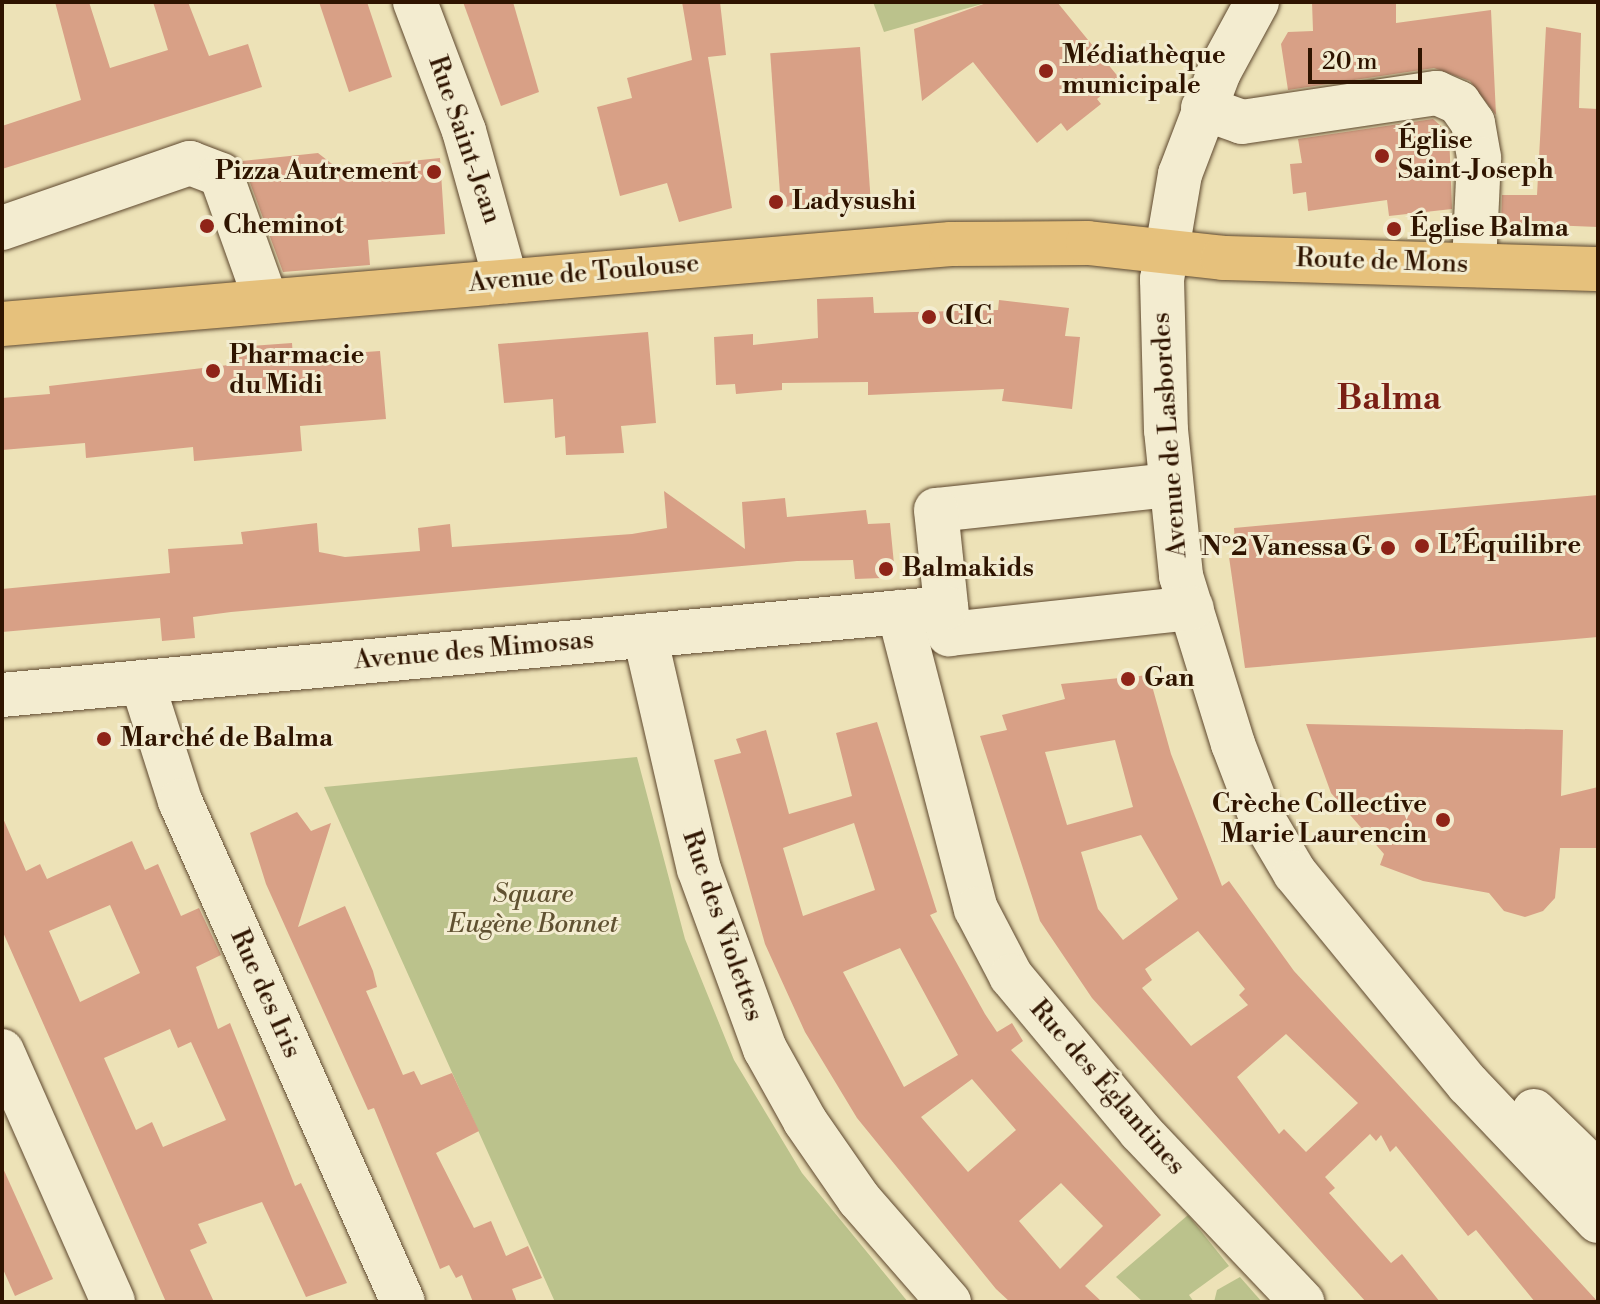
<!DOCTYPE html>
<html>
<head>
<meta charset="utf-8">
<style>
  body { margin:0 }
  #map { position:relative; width:1600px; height:1304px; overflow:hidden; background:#ede2b7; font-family:"Libre Bodoni",serif }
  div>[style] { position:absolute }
  .green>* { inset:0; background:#bbc28c }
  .building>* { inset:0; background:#d8a086; transform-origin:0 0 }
  .roads { filter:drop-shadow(0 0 2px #5e482e) drop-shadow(0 0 2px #5e482e) }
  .minor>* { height:44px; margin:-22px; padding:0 22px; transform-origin:22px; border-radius:22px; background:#f3ecd0 }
  .major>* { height:44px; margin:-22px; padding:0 22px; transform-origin:22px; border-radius:22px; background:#e6c17c }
  .dots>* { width:22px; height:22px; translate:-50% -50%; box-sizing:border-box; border:4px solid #f3ecd0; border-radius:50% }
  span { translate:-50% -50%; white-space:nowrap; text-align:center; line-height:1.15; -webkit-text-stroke:6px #f3ecd0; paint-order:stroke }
  .poi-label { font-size:26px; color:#2f1400; font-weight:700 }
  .left { translate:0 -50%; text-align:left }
  .right { translate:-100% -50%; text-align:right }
  .street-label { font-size:26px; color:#2f1400 }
  .park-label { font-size:26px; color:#605131; font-style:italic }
  .district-label { font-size:34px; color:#7a1f14; font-weight:700 }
  .frame { position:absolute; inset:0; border:4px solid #2f1400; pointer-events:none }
  .scale { position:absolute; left:1308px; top:48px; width:114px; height:36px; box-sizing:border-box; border:4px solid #2f1400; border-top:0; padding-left:10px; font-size:24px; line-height:28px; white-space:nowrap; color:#2f1400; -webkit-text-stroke:6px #f3ecd0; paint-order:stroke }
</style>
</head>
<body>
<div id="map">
  <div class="green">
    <div style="clip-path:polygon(873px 2px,989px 2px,884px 32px)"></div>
    <div style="clip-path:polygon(637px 757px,685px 939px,734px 1060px,802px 1173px,908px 1302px,555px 1302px,324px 787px)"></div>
    <div style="clip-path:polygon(1188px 1215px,1229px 1266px,1189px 1295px,1194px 1302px,1143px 1302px,1116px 1277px)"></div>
    <div style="clip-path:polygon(1240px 1277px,1262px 1302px,1214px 1302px,1217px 1290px)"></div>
  </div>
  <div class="building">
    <div style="clip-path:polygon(55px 2px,89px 2px,110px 68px,168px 50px,153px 2px,188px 2px,209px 56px,248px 44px,262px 87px,2px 169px,2px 126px,81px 100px)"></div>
    <div style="clip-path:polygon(319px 2px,367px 2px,392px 77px,349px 92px)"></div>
    <div style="clip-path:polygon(463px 2px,513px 2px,539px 92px,501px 106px)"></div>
    <div style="clip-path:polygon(682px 2px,720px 2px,726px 55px,708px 57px,732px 208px,679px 222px,667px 183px,620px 196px,597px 107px,632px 98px,627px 78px,692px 60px)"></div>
    <div style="clip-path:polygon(989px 2px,1057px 2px,1120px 79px,1097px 99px,1101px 104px,1067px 131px,1061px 123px,1037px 143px,973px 62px,922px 101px,914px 29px)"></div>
    <div style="clip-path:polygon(1312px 2px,1396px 2px,1396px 23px,1491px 10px,1496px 115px,1470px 81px,1434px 68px,1288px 90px,1281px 44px,1288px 32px,1313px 31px)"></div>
    <div style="clip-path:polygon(1546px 27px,1581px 33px,1579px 108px,1598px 109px,1598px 227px,1501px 223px,1502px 195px,1537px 195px)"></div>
    <div style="left:860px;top:47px;width:154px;height:90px;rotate:86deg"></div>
    <div style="clip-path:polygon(1433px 119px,1449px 133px,1452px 209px,1389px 216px,1387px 200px,1308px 211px,1306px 192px,1293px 194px,1290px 164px,1302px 163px,1298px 139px)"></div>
    <div style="clip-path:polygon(318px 153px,350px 178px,394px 174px,392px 163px,440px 158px,445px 234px,368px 240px,370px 265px,283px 272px,242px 161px)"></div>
    <div style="clip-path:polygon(873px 297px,874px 313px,998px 310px,999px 300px,1069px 308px,1065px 336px,1080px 337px,1072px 409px,1002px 401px,1004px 389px,868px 395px,868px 382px,782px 383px,782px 390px,736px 394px,735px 384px,716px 385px,714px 337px,753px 334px,753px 345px,818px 338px,817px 299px)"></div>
    <div style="clip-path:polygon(648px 332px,656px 423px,621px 426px,624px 453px,566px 455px,565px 436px,555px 438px,553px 399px,504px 403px,498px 344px)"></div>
    <div style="clip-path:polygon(292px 343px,293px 357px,380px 351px,386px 419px,300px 426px,302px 451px,194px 461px,193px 447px,86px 458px,85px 443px,2px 450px,2px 398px,50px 394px,49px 386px,237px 364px,235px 347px)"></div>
    <div style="clip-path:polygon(664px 491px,745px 549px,742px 502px,785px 498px,787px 517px,866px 510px,868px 524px,890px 523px,894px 564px,882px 578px,855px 579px,853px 560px,797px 561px,231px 612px,193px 617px,195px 638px,162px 641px,160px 618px,2px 632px,2px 589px,170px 573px,168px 549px,243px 544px,241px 532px,317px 523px,319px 552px,345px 557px,420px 551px,418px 528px,450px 524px,452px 547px,632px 534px,667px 528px)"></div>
    <div style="clip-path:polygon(1598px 495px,1598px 637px,1245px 668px,1229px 557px,1236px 557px,1234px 528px)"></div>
    <div style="clip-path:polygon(evenodd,1149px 675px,1171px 754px,1222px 886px,1229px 881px,1294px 971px,1598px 1302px,1535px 1302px,1476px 1230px,1468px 1236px,1396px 1146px,1390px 1152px,1381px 1135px,1376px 1141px,1370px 1134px,1325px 1177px,1335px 1188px,1329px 1193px,1391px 1263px,1402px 1254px,1440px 1302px,1366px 1302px,1092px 998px,1040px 921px,980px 736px,1007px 730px,1002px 715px,1065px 699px,1061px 684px,1149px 675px,1115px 740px,1133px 807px,1067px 825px,1045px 752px,1115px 740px,1149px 675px,1141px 835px,1178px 899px,1123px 940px,1098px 909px,1081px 852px,1141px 835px,1149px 675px,1198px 931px,1245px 989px,1239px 995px,1248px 1005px,1191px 1046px,1142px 988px,1152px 980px,1145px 969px,1198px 931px,1149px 675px,1286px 1034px,1358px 1103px,1306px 1152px,1284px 1129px,1279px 1134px,1237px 1077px,1286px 1034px)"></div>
    <div style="clip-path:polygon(evenodd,877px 722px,937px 912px,930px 915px,985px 1014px,997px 1032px,1012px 1023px,1023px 1041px,1011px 1050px,1161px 1215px,1085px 1286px,1102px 1302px,1010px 1302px,996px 1289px,857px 1118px,805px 1032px,765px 944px,714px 760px,741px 753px,736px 739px,766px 730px,789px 814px,852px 796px,836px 733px,877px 722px,854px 823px,875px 890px,803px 916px,783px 848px,854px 823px,877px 722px,900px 948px,958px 1055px,904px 1087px,843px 972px,900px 948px,877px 722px,972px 1079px,1016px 1130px,968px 1172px,921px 1117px,972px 1079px,877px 722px,1061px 1183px,1103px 1226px,1060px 1269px,1019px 1221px,1061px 1183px)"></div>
    <div style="clip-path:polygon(1306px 724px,1563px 730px,1561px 796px,1598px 787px,1598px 848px,1560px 848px,1555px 898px,1543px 911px,1525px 917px,1504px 911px,1489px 893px,1423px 881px,1380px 865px,1384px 854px,1331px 793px)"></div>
    <div style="clip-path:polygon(297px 812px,311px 831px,331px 823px,298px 927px,345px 906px,373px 971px,377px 987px,366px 991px,403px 1075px,414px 1071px,421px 1085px,452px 1073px,479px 1131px,436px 1153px,474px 1228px,491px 1221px,506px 1256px,528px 1246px,542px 1278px,512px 1289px,517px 1302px,473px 1302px,462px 1275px,456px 1278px,449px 1265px,440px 1269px,374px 1108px,368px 1110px,266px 884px,250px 833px)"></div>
    <div style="clip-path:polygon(evenodd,2px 816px,26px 871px,40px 864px,47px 879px,132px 841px,145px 870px,158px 864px,181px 916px,199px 908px,221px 955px,196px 967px,218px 1029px,230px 1023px,295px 1186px,301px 1183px,347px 1283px,306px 1297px,262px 1202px,198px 1224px,207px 1243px,190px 1250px,214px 1302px,166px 1302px,2px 930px,2px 816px,110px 905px,140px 973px,80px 1002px,49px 931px,110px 905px,2px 816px,170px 1029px,178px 1048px,191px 1042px,226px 1120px,163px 1147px,152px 1122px,136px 1130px,104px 1058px,170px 1029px)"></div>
    <div style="clip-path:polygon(2px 1166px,53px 1279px,15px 1296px,2px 1267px)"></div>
  </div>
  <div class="roads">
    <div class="minor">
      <div style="left:415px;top:2px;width:138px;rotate:69.2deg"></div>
      <div style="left:464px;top:131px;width:156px;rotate:74.4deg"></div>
      <div style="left:1257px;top:2px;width:80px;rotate:118.5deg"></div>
      <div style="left:1219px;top:72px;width:109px;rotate:110.9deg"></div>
      <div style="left:1180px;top:174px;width:107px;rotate:99.7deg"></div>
      <div style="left:1162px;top:279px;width:151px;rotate:88.5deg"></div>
      <div style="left:1166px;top:430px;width:147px;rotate:84.1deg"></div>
      <div style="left:1181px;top:576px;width:176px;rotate:72.8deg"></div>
      <div style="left:1233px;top:744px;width:73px;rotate:69.1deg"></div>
      <div style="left:1259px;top:812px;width:71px;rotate:59.5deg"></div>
      <div style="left:1295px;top:873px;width:273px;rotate:50.7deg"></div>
      <div style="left:1468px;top:1084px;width:189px;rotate:46.5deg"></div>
      <div style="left:1203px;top:108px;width:41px;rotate:19.7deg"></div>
      <div style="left:1242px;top:122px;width:197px;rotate:-8.5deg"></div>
      <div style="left:1437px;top:93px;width:24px;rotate:24deg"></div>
      <div style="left:1459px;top:103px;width:24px;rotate:55deg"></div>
      <div style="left:1473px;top:123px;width:36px;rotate:80deg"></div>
      <div style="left:1479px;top:158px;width:107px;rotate:92.7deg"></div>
      <div style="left:2px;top:228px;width:199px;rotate:-19.1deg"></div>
      <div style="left:190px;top:163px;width:33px;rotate:21deg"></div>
      <div style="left:221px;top:175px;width:134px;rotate:70.3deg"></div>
      <div style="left:1170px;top:485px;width:235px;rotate:173.9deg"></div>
      <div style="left:936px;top:510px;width:125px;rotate:84deg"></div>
      <div style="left:949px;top:634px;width:244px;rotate:-6.1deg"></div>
      <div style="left:899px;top:612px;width:307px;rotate:75.5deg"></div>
      <div style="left:976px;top:909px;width:76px;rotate:62.4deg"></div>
      <div style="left:1011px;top:976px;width:202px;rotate:50.2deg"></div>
      <div style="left:1140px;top:1131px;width:236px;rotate:46.5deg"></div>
      <div style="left:645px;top:636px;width:239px;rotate:77deg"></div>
      <div style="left:699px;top:869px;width:192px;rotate:69.9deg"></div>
      <div style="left:765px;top:1049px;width:82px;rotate:60.9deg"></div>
      <div style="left:805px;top:1121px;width:95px;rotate:55.3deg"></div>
      <div style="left:859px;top:1199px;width:137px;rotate:48.9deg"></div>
      <div style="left:142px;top:682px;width:125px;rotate:72.3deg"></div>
      <div style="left:180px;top:801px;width:548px;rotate:66.01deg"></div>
      <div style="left:2px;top:695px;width:948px;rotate:-5.27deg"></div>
      <div style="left:2px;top:1051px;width:274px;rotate:66.1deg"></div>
      <div style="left:1534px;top:1111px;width:89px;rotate:44.1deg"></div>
    </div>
    <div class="major">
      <div style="left:2px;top:324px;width:952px;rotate:-4.82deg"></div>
      <div style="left:951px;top:244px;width:137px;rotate:-0.4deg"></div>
      <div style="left:1088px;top:243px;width:136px;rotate:6.3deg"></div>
      <div style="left:1223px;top:258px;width:375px;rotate:1.7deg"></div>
    </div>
  </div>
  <div class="dots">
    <div style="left:1046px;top:71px;background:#8f2418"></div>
    <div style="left:1382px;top:156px;background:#8f2418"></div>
    <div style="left:434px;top:172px;background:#8f2418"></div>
    <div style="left:776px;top:202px;background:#8f2418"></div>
    <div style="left:207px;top:226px;background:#8f2418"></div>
    <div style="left:1394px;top:229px;background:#8f2418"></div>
    <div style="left:929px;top:317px;background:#8f2418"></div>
    <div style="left:213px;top:371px;background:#8f2418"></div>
    <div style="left:1422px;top:546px;background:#8f2418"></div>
    <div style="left:1388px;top:548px;background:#8f2418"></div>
    <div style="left:886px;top:569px;background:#8f2418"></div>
    <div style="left:1128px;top:679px;background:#8f2418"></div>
    <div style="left:104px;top:739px;background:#8f2418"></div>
    <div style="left:1443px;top:820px;background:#8f2418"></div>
  </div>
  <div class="poi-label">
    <span class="left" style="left:1062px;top:71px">Médiathèque<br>municipale</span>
    <span class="left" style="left:1398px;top:156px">Église<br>Saint-Joseph</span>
    <span class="right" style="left:418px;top:172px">Pizza Autrement</span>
    <span class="left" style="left:792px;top:202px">Ladysushi</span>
    <span class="left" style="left:223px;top:226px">Cheminot</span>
    <span class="left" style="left:1410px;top:229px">Église Balma</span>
    <span class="left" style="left:945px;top:317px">CIC</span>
    <span class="left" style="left:229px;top:371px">Pharmacie<br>du Midi</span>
    <span class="left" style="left:1438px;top:546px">L’Équilibre</span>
    <span class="right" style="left:1372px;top:548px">N°2 Vanessa G</span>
    <span class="left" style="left:902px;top:569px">Balmakids</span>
    <span class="left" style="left:1144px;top:679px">Gan</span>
    <span class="left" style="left:120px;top:739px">Marché de Balma</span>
    <span class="right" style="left:1427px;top:820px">Crèche Collective<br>Marie Laurencin</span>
  </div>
  <div class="street-label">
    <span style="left:464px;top:140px;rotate:71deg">Rue Saint-Jean</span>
    <span style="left:1382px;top:262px;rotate:2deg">Route de Mons</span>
    <span style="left:584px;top:274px;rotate:-5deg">Avenue de Toulouse</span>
    <span style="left:1170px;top:435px;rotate:-94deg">Avenue de Lasbordes</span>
    <span style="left:474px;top:651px;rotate:-5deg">Avenue des Mimosas</span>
    <span style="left:722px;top:926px;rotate:71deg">Rue des Violettes</span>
    <span style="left:265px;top:994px;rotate:66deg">Rue des Iris</span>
    <span style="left:1107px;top:1088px;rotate:49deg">Rue des Églantines</span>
  </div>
  <div class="park-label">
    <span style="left:533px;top:910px">Square<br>Eugène Bonnet</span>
  </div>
  <div class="district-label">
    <span style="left:1389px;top:400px">Balma</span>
  </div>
  <div class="frame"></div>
  <div class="scale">20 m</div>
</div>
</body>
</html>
